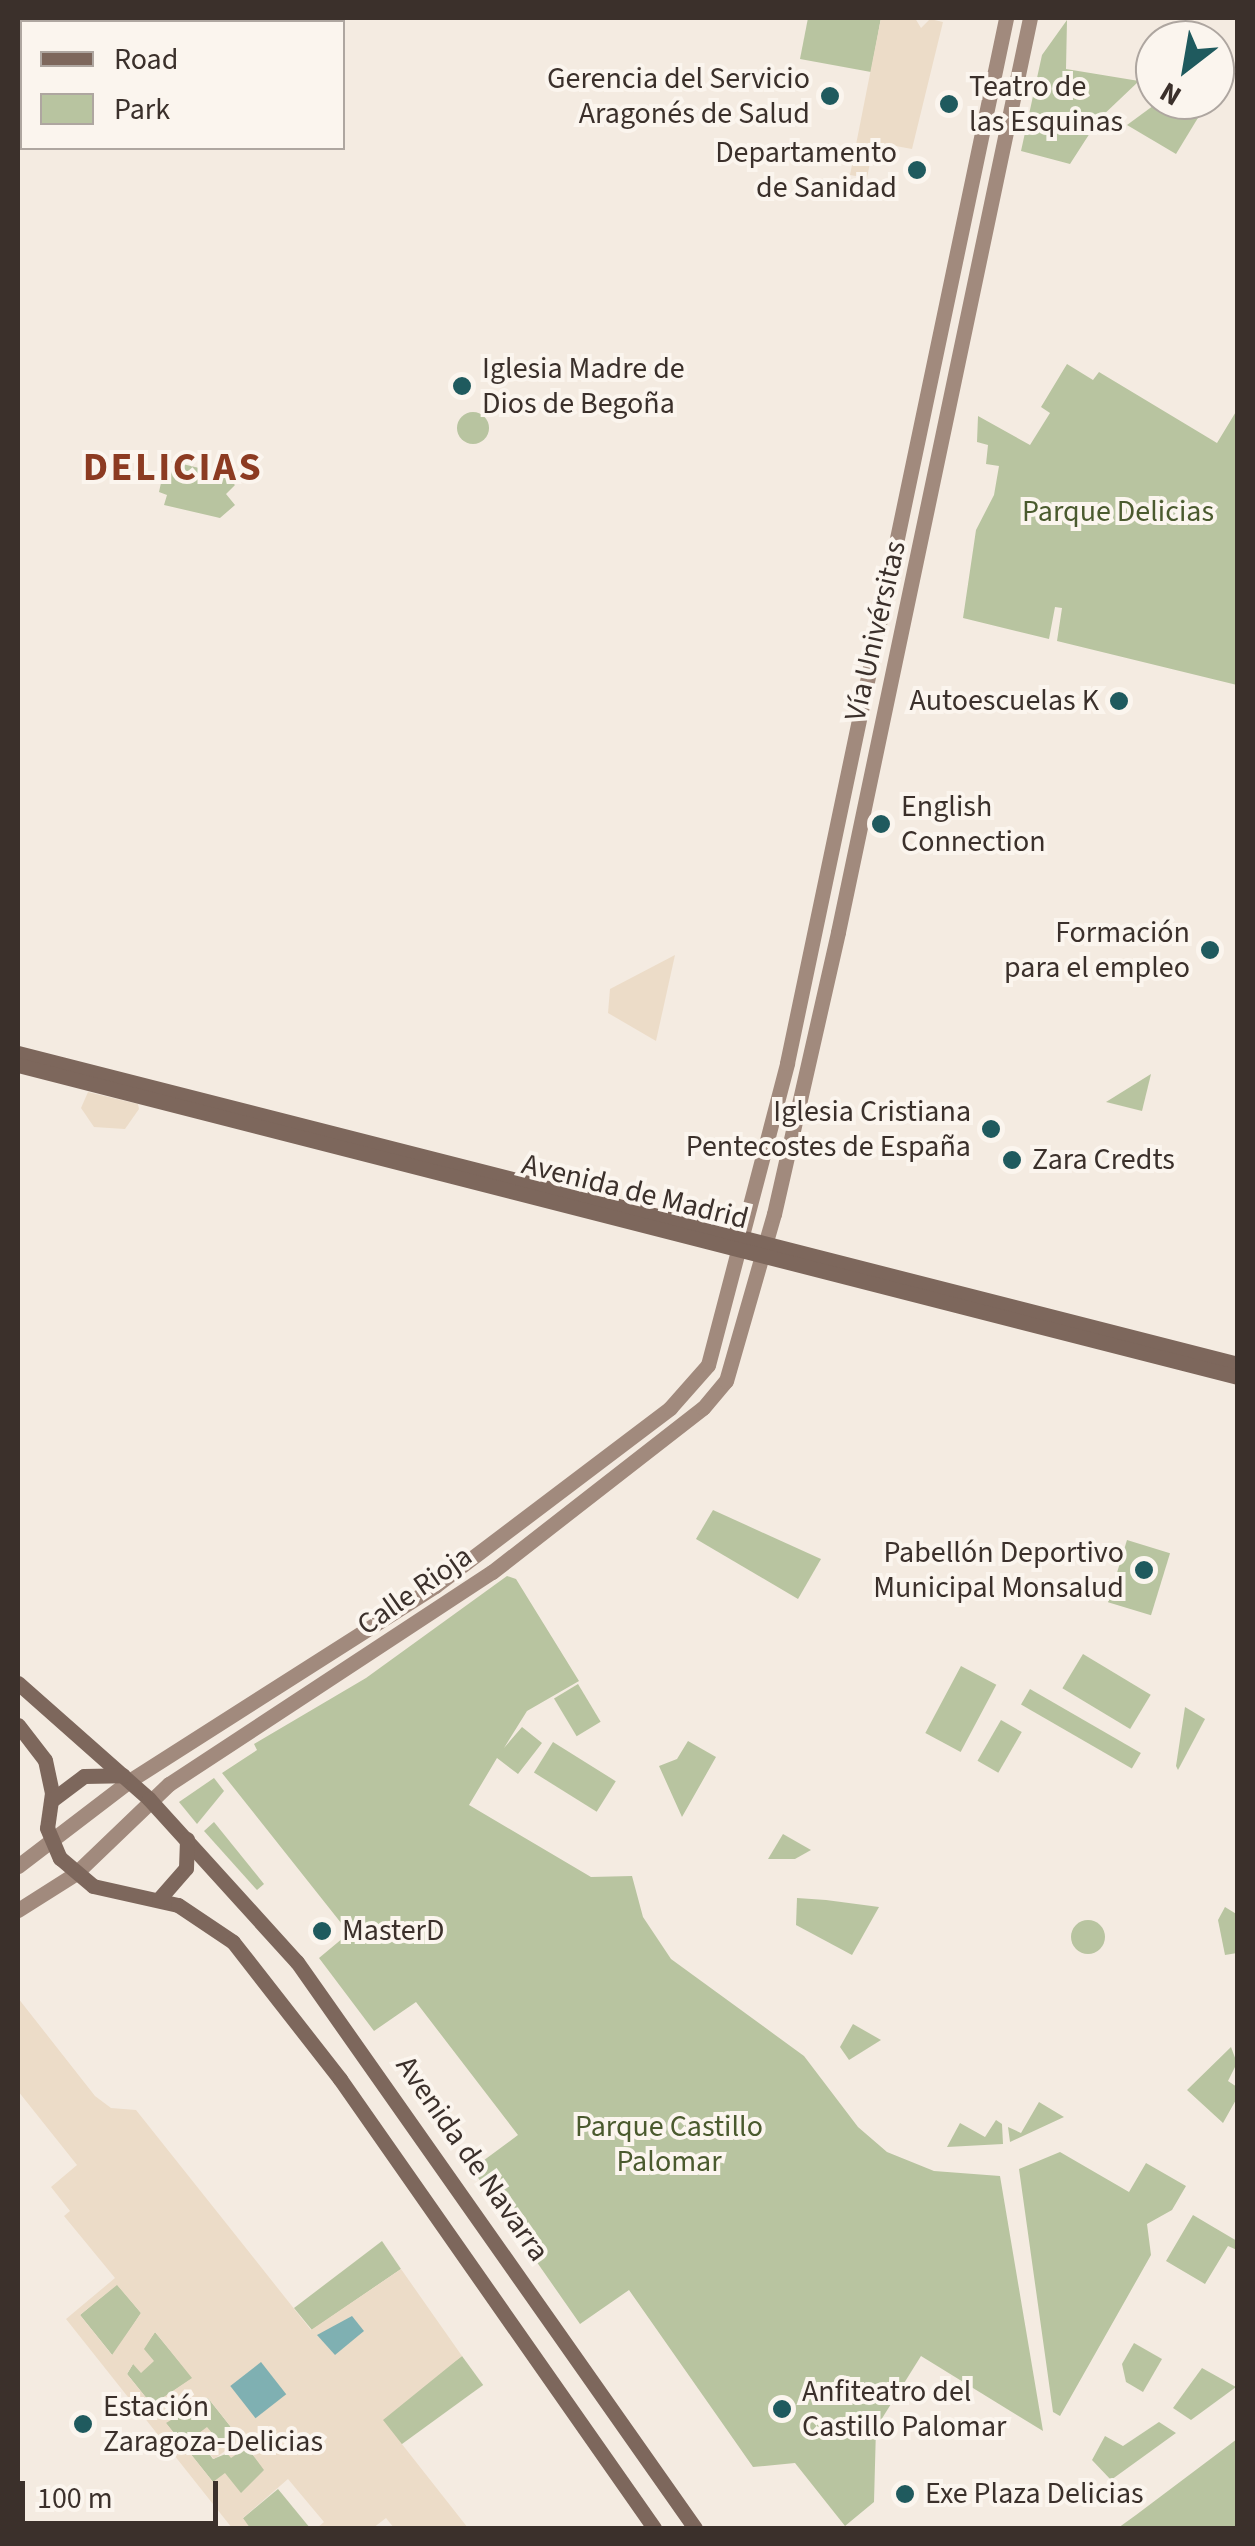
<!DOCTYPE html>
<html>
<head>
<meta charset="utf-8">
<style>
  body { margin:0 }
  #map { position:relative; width:1255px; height:2546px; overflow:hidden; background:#f4ebe1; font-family:"Source Sans 3",sans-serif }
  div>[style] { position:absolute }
  .green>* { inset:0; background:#b8c4a0; transform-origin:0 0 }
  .round { border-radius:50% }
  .plaza>* { inset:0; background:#ecdcc8 }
  .water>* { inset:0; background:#7fb0b2; transform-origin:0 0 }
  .secondary>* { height:15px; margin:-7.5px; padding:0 7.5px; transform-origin:7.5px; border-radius:7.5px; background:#a18a7d }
  .primary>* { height:15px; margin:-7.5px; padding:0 7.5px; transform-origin:7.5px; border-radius:7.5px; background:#7d675c }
  .dots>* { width:28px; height:28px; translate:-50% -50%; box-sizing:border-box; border:5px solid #fbf5ee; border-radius:50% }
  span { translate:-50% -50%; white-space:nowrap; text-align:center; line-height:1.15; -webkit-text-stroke:8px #fbf5ee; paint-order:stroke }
  .poi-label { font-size:30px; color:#3b302b }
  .right { translate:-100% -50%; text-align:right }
  .left { translate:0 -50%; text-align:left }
  .park-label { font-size:30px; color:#4a5a2e }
  .street-label { font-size:30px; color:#3b302b }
  .district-label { font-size:40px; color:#8c3b22; font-weight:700; letter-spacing:2.5px }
  .frame { position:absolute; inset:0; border:20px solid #3b302b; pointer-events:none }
  .legend { position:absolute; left:20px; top:20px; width:325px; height:130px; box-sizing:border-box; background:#fbf5ee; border:2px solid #aea6a0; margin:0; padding:12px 18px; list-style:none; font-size:30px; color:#3b302b }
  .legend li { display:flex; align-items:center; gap:20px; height:50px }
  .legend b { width:50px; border:2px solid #aea6a0 }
  .north { position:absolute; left:1135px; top:20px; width:100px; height:100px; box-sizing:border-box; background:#fbf5ee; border:2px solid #aea6a0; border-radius:50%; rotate:211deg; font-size:28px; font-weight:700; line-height:40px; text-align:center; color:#3b302b }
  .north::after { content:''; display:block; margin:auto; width:35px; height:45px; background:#1f5a5e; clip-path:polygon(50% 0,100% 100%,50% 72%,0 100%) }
  .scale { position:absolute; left:20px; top:2481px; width:198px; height:45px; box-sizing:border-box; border:5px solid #3b302b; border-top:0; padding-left:12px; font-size:30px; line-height:35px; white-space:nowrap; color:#3b302b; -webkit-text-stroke:8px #fbf5ee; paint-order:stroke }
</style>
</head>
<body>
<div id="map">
  <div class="green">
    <div style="clip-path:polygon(808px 18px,881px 18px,871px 72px,800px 59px)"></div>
    <div style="clip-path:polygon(1067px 20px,1066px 69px,1139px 81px,1099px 119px,1070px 164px,1021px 151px,1042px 55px)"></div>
    <div style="clip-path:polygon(1161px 100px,1207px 103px,1176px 154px,1127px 125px)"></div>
    <div style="clip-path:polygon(1067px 364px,1093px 380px,1099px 372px,1217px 443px,1237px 410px,1237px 685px,1057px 641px,1062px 608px,1055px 607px,1049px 639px,963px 618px,976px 530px,994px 495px,999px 466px,986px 464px,988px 445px,977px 442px,978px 416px,1030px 445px,1050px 413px,1041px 407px)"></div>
    <div class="round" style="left:457px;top:412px;width:32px;height:32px"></div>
    <div style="clip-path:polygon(166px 460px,224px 474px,235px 485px,226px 494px,235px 505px,220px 518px,164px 505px,167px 495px,159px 492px)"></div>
    <div style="clip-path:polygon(1151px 1074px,1142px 1111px,1106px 1102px)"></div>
    <div style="clip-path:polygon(713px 1510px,821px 1559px,798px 1599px,696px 1539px)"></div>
    <div style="left:1127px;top:1540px;width:45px;height:65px;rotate:17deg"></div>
    <div style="clip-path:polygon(507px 1576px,516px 1579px,579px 1681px,527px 1711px,504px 1748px,522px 1727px,542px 1743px,518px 1774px,497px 1758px,469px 1805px,591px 1877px,632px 1876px,643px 1917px,671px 1959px,804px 2056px,858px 2127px,887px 2152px,934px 2171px,1000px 2176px,1043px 2431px,921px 2356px,876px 2428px,874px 2502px,845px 2526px,795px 2463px,753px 2467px,629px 2290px,580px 2324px,472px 2169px,518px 2135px,416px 2002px,374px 2031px,319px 1958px,349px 1933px,222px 1773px,257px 1750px,254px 1744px,366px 1678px)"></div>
    <div style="left:1083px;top:1654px;width:79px;height:40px;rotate:31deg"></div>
    <div style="left:961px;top:1666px;width:40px;height:76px;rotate:28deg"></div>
    <div style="left:578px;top:1684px;width:44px;height:28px;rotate:59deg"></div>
    <div style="left:1030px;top:1689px;width:128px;height:18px;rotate:30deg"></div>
    <div style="clip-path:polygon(1185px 1707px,1205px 1719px,1178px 1770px,1176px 1766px)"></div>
    <div style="left:1001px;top:1720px;width:24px;height:47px;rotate:30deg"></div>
    <div style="clip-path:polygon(688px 1741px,716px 1757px,682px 1817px,659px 1766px,677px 1759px)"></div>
    <div style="left:553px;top:1742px;width:74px;height:36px;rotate:32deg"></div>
    <div style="clip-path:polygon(214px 1778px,224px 1791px,197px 1824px,179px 1802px)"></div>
    <div style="clip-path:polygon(214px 1822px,264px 1884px,257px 1890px,204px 1831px)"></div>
    <div style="clip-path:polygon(783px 1834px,811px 1850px,795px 1859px,768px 1859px)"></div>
    <div style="clip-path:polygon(797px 1898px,826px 1900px,879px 1907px,852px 1955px,796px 1925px)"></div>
    <div style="clip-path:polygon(1225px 1907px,1238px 1915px,1237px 1953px,1225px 1955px,1218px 1920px)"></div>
    <div class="round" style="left:1071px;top:1920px;width:34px;height:34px"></div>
    <div style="clip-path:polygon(853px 2024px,881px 2040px,849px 2060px,840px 2047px)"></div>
    <div style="clip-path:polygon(1231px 2047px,1237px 2063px,1228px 2081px,1237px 2087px,1237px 2098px,1223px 2123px,1187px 2090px)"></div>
    <div style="clip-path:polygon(1039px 2102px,1064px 2117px,1010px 2142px,1008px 2127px,1021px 2133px)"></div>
    <div style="clip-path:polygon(996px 2120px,1002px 2124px,1003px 2144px,947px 2147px,960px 2123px,985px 2137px)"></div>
    <div style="clip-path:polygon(1060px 2152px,1129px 2192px,1146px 2163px,1186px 2186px,1172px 2210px,1147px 2224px,1151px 2255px,1060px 2416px,1053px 2412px,1019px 2169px)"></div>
    <div style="clip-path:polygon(1193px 2215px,1237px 2241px,1237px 2250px,1228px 2246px,1205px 2284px,1166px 2261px)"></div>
    <div style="clip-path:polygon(382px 2241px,401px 2269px,312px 2330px,294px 2308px)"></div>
    <div style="clip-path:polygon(117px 2284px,141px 2313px,113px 2356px,80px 2315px)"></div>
    <div style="clip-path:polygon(155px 2332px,193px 2378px,152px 2405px,127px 2374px,133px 2364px,153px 2362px,143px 2349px)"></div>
    <div style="clip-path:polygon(1134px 2343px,1162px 2359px,1143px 2392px,1126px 2382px,1122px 2364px)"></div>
    <div style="left:462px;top:2356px;width:36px;height:102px;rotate:54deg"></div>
    <div style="clip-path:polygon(1202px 2368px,1236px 2387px,1191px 2420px,1173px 2408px)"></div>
    <div style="clip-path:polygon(208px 2398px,238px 2436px,224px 2448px,196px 2436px,213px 2459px,246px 2446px,265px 2470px,241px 2494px,213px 2482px,165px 2422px)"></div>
    <div style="clip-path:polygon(1159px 2422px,1176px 2433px,1111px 2480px,1092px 2460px,1105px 2436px,1123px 2446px)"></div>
    <div style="clip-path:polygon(1237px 2439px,1237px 2528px,1118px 2528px,1136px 2515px)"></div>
    <div style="clip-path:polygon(278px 2489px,310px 2528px,250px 2528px,242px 2519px)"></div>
  </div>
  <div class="plaza">
    <div style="clip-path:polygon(881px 18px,915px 18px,921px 28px,930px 19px,943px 22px,912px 149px,874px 142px,867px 178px,850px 175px)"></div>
    <div style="clip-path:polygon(675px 955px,656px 1041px,608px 1013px,610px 989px)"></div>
    <div style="clip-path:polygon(88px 1092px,138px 1104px,139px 1109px,125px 1129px,94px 1127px,81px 1108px)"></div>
    <div style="clip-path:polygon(evenodd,18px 1998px,95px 2096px,111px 2108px,136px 2110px,311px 2330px,401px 2269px,462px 2356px,383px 2420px,468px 2528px,394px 2528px,386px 2518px,373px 2528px,317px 2528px,324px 2522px,288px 2479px,243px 2518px,250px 2528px,232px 2528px,66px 2319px,115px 2278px,64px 2216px,70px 2211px,51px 2187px,77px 2165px,18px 2091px,18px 1998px,117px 2285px,141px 2313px,112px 2355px,80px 2315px,117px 2285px,18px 1998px,155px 2332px,192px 2378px,152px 2405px,127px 2374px,133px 2364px,141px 2373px,154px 2361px,144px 2349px,155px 2332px,18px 1998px,208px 2398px,238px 2436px,224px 2447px,207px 2427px,195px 2436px,214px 2459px,225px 2451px,231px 2458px,247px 2447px,264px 2470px,241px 2493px,225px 2473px,213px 2482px,166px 2423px,208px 2398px)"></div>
  </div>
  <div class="water">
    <div style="clip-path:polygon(352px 2316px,364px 2331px,335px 2355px,317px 2335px)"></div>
    <div style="left:261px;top:2362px;width:41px;height:39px;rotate:52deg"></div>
  </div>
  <div class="secondary">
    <div style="left:18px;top:1866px;width:140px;rotate:-37.4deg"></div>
    <div style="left:129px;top:1781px;width:363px;rotate:-32.5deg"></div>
    <div style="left:435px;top:1586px;width:295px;rotate:-37.1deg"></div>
    <div style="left:670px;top:1408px;width:57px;rotate:-48.5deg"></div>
    <div style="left:708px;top:1365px;width:312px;rotate:-75.3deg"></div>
    <div style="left:787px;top:1063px;width:1068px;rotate:-78.16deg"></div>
    <div style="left:18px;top:1910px;width:67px;rotate:-32.3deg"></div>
    <div style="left:75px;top:1874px;width:130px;rotate:-43.8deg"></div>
    <div style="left:169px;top:1784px;width:386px;rotate:-33.3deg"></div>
    <div style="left:492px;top:1572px;width:267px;rotate:-37.9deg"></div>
    <div style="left:703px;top:1408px;width:35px;rotate:-50deg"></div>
    <div style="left:726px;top:1381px;width:174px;rotate:-74deg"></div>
    <div style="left:774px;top:1214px;width:289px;rotate:-77.2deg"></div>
    <div style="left:838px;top:932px;width:934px;rotate:-78.14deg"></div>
  </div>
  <div class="primary">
    <div style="left:18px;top:1053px;width:1259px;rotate:14.3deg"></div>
    <div style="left:18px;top:1065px;width:1259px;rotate:14.35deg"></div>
    <div style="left:18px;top:1683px;width:175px;rotate:41.5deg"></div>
    <div style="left:149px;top:1799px;width:220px;rotate:47.8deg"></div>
    <div style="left:297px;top:1962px;width:692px;rotate:54.89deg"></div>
    <div style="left:18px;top:1725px;width:44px;rotate:52.4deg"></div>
    <div style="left:45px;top:1760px;width:34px;rotate:78deg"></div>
    <div style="left:52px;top:1793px;width:35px;rotate:98deg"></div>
    <div style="left:47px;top:1828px;width:33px;rotate:67deg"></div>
    <div style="left:60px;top:1858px;width:43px;rotate:40.3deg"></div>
    <div style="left:93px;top:1886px;width:87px;rotate:12.6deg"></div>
    <div style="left:178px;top:1905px;width:66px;rotate:33.9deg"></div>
    <div style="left:233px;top:1942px;width:174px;rotate:52deg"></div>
    <div style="left:340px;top:2079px;width:548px;rotate:55.03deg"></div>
    <div style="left:52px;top:1800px;width:40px;rotate:-37deg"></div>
    <div style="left:84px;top:1776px;width:39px;rotate:-1deg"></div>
    <div style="left:159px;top:1899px;width:41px;rotate:-48.9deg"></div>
    <div style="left:186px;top:1868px;width:29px;rotate:-88deg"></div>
  </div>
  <div class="dots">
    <div style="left:830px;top:96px;background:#1f5a5e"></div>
    <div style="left:949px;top:104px;background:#1f5a5e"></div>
    <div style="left:917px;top:170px;background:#1f5a5e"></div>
    <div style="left:462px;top:386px;background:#1f5a5e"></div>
    <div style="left:1119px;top:701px;background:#1f5a5e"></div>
    <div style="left:881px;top:824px;background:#1f5a5e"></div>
    <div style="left:1210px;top:950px;background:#1f5a5e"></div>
    <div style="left:991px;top:1129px;background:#1f5a5e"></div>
    <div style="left:1012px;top:1160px;background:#1f5a5e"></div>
    <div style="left:1144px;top:1570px;background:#1f5a5e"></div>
    <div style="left:322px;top:1931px;background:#1f5a5e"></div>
    <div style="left:782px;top:2409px;background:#1f5a5e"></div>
    <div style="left:83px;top:2424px;background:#1f5a5e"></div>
    <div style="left:905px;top:2494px;background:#1f5a5e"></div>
  </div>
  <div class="poi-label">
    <span class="right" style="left:810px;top:96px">Gerencia del Servicio<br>Aragonés de Salud</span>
    <span class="left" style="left:969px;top:104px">Teatro de<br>las Esquinas</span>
    <span class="right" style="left:897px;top:170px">Departamento<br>de Sanidad</span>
    <span class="left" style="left:482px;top:386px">Iglesia Madre de<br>Dios de Begoña</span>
    <span class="right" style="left:1099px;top:701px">Autoescuelas K</span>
    <span class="left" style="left:901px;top:824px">English<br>Connection</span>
    <span class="right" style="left:1190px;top:950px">Formación<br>para el empleo</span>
    <span class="right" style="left:971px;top:1129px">Iglesia Cristiana<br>Pentecostes de España</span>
    <span class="left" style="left:1032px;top:1160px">Zara Credts</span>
    <span class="right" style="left:1124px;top:1570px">Pabellón Deportivo<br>Municipal Monsalud</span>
    <span class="left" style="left:342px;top:1931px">MasterD</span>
    <span class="left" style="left:802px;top:2409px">Anfiteatro del<br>Castillo Palomar</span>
    <span class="left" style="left:103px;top:2424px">Estación<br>Zaragoza-Delicias</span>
    <span class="left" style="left:925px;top:2494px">Exe Plaza Delicias</span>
  </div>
  <div class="park-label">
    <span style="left:1118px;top:512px">Parque Delicias</span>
    <span style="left:669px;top:2144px">Parque Castillo<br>Palomar</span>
  </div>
  <div class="street-label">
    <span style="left:876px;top:631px;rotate:-77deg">Vía Univérsitas</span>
    <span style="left:635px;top:1192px;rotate:14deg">Avenida de Madrid</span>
    <span style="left:415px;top:1591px;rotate:-35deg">Calle Rioja</span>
    <span style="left:472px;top:2159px;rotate:55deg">Avenida de Navarra</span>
  </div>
  <div class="district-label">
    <span style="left:173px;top:468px">DELICIAS</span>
  </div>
  <div class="frame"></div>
  <ul class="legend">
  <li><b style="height:12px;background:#7d675c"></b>Road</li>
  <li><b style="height:28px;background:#b8c4a0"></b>Park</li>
  </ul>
  <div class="north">N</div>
  <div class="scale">100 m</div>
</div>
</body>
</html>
